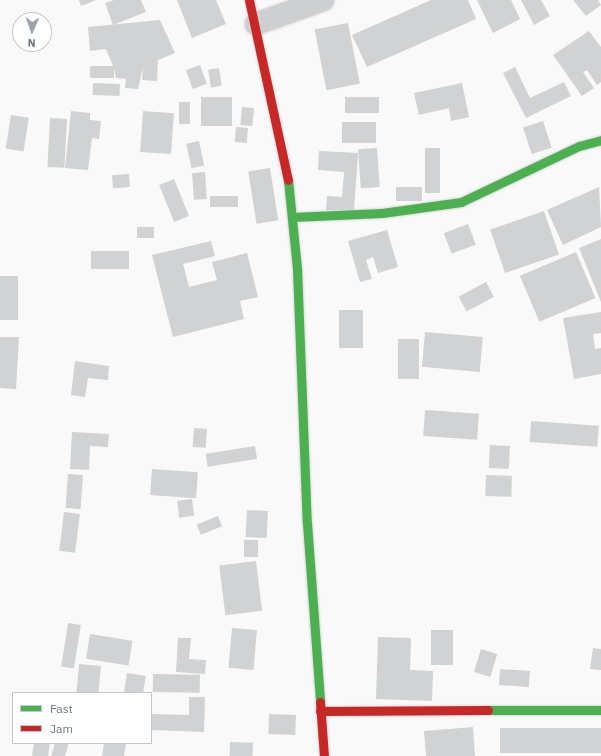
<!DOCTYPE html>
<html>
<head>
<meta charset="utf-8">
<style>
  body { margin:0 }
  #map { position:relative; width:601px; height:756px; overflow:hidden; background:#f9f9f9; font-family:"IBM Plex Sans",sans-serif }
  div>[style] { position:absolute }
  .building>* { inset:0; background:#d0d2d3; transform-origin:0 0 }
  .roads { filter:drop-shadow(0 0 1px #d5d6d7) drop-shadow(0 0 1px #d5d6d7) }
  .street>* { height:22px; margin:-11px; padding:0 11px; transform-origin:11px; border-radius:11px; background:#cecfd0 }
  .fast>* { height:9px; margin:-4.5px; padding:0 4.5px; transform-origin:4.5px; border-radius:4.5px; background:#4caf50 }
  .jam>* { height:9px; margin:-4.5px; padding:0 4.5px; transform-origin:4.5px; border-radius:4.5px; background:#c62828 }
  span { translate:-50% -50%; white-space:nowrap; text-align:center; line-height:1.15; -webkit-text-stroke:4px #fff; paint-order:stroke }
  .legend { position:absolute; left:12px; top:692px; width:140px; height:52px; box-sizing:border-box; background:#fff; border:1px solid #c1c8cd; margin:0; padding:5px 7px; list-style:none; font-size:12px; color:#657683 }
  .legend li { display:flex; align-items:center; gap:8px; height:20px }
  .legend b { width:20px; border:1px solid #c1c8cd }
  .north { position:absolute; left:12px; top:12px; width:40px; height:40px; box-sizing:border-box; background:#fff; border:1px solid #c1c8cd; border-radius:50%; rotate:182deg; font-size:11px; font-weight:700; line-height:16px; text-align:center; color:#657683 }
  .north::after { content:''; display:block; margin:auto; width:14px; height:18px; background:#99a4ac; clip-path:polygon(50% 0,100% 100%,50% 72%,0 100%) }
</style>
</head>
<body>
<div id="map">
  <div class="building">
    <div style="clip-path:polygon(79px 0,96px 0,81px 6px)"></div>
    <div style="clip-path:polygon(114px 0,141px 0,146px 12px,113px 25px,105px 3px)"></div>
    <div style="clip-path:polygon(177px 0,216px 0,226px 24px,192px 38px)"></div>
    <div style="clip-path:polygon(431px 0,468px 0,476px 19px,367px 67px,352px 35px)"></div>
    <div style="clip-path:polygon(477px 0,511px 0,520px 19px,493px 33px)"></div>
    <div style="clip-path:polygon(521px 0,541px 0,550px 16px,534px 25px)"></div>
    <div style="clip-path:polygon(573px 0,598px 0,601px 5px,586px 16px)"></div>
    <div style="clip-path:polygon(160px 20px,175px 53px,158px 60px,157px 81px,142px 80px,143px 67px,138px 89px,125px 88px,126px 79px,116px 78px,114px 68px,114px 78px,90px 78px,90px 66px,113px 66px,106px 49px,90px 51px,88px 27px)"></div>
    <div style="left:348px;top:23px;width:62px;height:34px;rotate:79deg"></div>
    <div style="clip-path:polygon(589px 31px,601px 47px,601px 82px,597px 85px,587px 70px,583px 72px,594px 88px,582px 96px,553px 55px)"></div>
    <div style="left:200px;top:65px;width:20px;height:15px;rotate:70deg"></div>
    <div style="clip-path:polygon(515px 67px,530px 98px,564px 82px,571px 96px,526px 118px,503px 73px)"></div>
    <div style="left:219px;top:68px;width:18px;height:11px;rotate:81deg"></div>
    <div style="left:93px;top:83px;width:27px;height:12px;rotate:2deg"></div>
    <div style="clip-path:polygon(462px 83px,469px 117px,451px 121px,449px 108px,419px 115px,414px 93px)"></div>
    <div style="left:201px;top:97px;width:31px;height:29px"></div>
    <div style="left:345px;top:97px;width:34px;height:16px"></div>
    <div style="left:179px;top:102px;width:11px;height:22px"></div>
    <div style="left:242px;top:107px;width:12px;height:18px;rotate:5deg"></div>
    <div style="clip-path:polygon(71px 111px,90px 113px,90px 120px,101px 121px,99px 139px,92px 138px,88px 170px,65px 168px)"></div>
    <div style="left:143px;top:111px;width:31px;height:41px;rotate:4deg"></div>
    <div style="left:11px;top:115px;width:18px;height:34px;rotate:9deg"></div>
    <div style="left:50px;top:118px;width:17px;height:49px;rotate:3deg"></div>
    <div style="left:543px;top:121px;width:28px;height:21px;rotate:72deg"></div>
    <div style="left:376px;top:122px;width:21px;height:34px;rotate:90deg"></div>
    <div style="left:236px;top:127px;width:12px;height:15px;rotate:5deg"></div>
    <div style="left:199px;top:141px;width:25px;height:13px;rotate:78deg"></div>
    <div style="left:377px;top:148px;width:39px;height:19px;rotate:86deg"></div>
    <div style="left:425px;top:148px;width:15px;height:45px"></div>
    <div style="clip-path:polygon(319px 151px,358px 153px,354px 211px,326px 210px,327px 196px,342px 197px,344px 172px,318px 170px)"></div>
    <div style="left:270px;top:168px;width:53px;height:22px;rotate:81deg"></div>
    <div style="left:205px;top:172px;width:27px;height:13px;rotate:86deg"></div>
    <div style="left:129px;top:174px;width:13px;height:17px;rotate:86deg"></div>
    <div style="left:174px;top:179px;width:40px;height:16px;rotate:68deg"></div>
    <div style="left:396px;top:187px;width:26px;height:14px"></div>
    <div style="clip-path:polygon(599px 187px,601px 227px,563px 245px,547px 210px)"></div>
    <div style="left:210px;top:196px;width:28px;height:11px"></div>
    <div style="left:544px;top:211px;width:46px;height:57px;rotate:71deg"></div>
    <div style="left:468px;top:224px;width:22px;height:26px;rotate:69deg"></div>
    <div style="left:137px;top:227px;width:17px;height:11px"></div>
    <div style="clip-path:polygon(387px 230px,398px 267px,378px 273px,373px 257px,366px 260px,372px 279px,360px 282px,348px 241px)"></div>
    <div style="clip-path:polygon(601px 239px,601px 302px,579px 248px)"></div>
    <div style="clip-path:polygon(211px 241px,215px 256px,183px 264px,189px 287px,217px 280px,212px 262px,247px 253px,258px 297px,240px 301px,244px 319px,173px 337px,152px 255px)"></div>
    <div style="left:91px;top:251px;width:38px;height:18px"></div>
    <div style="left:576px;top:252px;width:50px;height:61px;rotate:67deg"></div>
    <div style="left:0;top:276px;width:18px;height:44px"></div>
    <div style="left:486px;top:282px;width:17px;height:31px;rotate:62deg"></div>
    <div style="left:339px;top:310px;width:24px;height:38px"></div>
    <div style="clip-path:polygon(601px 312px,601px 333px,593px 334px,595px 349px,601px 348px,601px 374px,574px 379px,563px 318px)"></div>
    <div style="left:425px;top:332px;width:58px;height:35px;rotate:5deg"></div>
    <div style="clip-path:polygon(0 337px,19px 337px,16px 389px,0 388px)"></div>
    <div style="left:398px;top:339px;width:21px;height:40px"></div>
    <div style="clip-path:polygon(75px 361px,109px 366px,108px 380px,88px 378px,85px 397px,71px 395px)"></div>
    <div style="left:425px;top:410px;width:54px;height:26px;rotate:4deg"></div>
    <div style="left:531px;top:421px;width:68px;height:21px;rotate:4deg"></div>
    <div style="left:194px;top:428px;width:13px;height:19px;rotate:4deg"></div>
    <div style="clip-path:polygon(72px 432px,109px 434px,108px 447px,90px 446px,89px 470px,70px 469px)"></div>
    <div style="left:490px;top:445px;width:20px;height:23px;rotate:3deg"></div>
    <div style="left:255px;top:446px;width:13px;height:50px;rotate:81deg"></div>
    <div style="left:152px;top:469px;width:46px;height:26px;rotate:4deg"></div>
    <div style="left:68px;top:474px;width:15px;height:34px;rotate:4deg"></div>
    <div style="left:486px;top:475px;width:26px;height:21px;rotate:2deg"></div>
    <div style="left:192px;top:499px;width:17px;height:15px;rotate:83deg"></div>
    <div style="left:247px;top:510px;width:21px;height:27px;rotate:3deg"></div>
    <div style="left:64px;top:512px;width:16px;height:39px;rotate:7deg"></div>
    <div style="left:218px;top:516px;width:11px;height:23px;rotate:68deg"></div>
    <div style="left:244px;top:540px;width:14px;height:17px"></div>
    <div style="left:256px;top:561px;width:50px;height:37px;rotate:83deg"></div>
    <div style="left:68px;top:623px;width:13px;height:44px;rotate:9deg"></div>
    <div style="left:232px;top:628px;width:25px;height:40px;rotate:5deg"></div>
    <div style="left:431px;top:630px;width:22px;height:35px"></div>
    <div style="left:90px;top:634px;width:43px;height:25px;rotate:9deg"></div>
    <div style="clip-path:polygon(378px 637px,411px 638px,410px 670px,433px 671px,432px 701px,376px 699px)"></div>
    <div style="clip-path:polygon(178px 638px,191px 638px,189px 659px,206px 660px,205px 674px,176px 672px)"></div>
    <div style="clip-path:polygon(593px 648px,601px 649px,601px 670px,590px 669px)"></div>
    <div style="left:481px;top:649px;width:17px;height:24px;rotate:17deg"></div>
    <div style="left:79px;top:664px;width:22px;height:29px;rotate:5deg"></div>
    <div style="left:500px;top:669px;width:30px;height:16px;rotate:4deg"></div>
    <div style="left:127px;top:673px;width:19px;height:19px;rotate:9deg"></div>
    <div style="left:153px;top:674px;width:47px;height:18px;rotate:1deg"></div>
    <div style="clip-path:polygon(189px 697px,205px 697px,204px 732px,152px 730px,152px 714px,189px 715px)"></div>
    <div style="left:269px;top:714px;width:27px;height:20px;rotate:2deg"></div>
    <div style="clip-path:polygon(473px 727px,475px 756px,426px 756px,424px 731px)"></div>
    <div style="left:601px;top:728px;width:25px;height:101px;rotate:90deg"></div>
    <div style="left:230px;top:742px;width:23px;height:14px;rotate:2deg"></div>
    <div style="clip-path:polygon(34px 743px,50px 743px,48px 756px,32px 756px)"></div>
    <div style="clip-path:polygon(55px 743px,69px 743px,65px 756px,51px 756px)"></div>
    <div style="clip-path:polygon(104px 743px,126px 743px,124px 756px,102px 756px)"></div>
  </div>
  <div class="roads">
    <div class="street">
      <div style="left:256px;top:24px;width:71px;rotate:-19.7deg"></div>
    </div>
    <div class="fast">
      <div style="left:288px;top:180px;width:88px;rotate:84.2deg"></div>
      <div style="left:297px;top:268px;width:255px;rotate:87.8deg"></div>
      <div style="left:307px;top:523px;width:179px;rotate:85.8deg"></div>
      <div style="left:292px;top:217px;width:90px;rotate:-2.5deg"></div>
      <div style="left:382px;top:213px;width:80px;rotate:-7.9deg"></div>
      <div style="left:461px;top:202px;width:131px;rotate:-25.4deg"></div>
      <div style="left:579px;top:146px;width:23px;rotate:-15deg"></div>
      <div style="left:488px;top:710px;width:113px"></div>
    </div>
    <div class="jam">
      <div style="left:249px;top:0;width:184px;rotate:77.8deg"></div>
      <div style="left:320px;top:702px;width:54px;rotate:85.8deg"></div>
      <div style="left:320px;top:711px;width:168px;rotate:-0.3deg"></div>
    </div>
  </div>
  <ul class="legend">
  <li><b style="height:5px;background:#4caf50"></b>Fast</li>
  <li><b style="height:5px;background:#c62828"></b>Jam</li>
  </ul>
  <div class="north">N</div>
</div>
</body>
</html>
